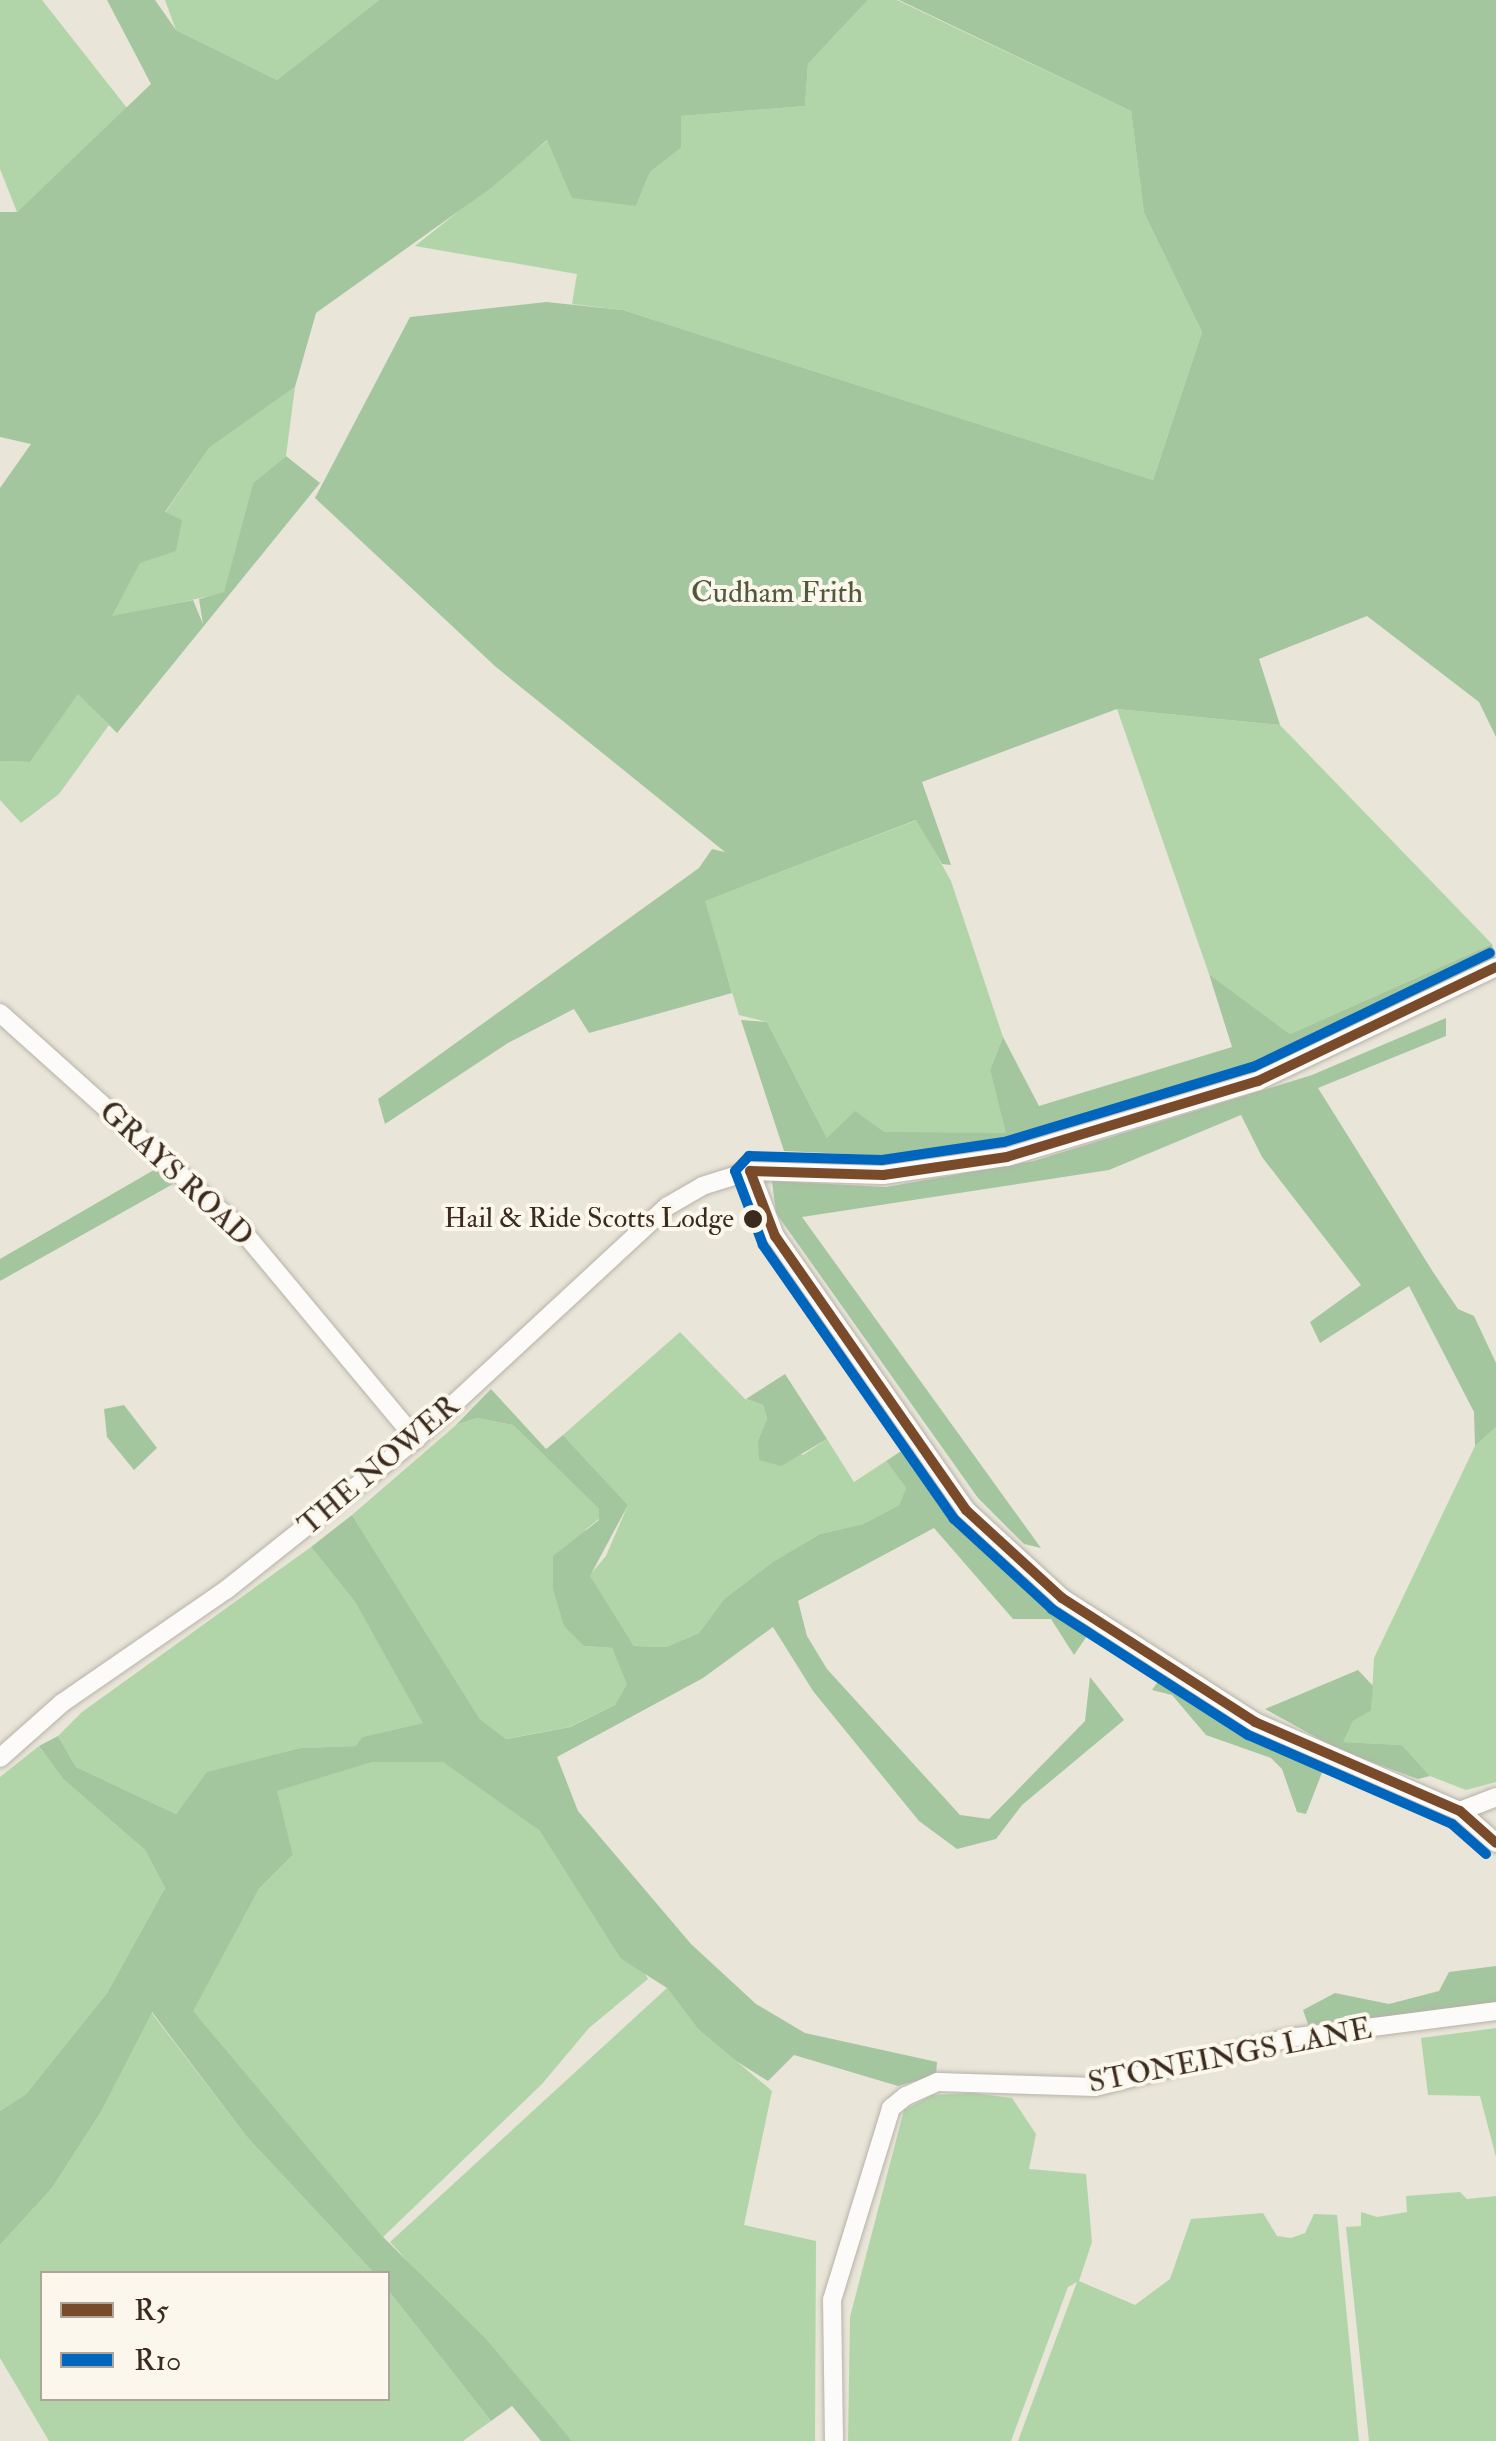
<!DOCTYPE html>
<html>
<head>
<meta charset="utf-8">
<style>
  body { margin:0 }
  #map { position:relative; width:1496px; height:2441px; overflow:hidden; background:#e9e5d8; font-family:"IM FELL Double Pica",serif }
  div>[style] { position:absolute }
  .green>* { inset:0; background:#b1d5a9 }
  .forest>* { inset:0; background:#a4c69f }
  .roads { filter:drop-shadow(0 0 2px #b6b2a8) drop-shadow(0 0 2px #b6b2a8) }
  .minor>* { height:18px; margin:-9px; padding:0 9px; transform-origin:9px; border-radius:9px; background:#fcfbf9 }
  .bus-1>* { height:10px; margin:-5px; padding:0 5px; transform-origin:5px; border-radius:5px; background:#7a4b2a }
  .bus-2>* { height:10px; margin:-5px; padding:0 5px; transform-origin:5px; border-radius:5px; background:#0065bd }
  .dots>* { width:28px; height:28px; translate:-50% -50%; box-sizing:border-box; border:5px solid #fbf7ec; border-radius:50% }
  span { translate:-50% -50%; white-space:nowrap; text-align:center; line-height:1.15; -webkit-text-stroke:8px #fbf7ec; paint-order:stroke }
  .bus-label { font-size:28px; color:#3b2a1e }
  .right { translate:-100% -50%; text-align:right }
  .park-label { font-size:30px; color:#51593c }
  .street-label { font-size:30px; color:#3b2a1e }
  .legend { position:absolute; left:40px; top:2271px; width:350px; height:130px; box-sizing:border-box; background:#fbf7ec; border:2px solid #aea59a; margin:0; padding:12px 18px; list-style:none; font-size:30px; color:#3b2a1e }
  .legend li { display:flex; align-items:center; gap:20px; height:50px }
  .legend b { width:50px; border:2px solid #aea59a }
</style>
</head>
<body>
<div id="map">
  <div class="green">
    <div style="clip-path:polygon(0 0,42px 0,127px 108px,17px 212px,0 169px)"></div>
    <div style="clip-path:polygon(165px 0,379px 0,277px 80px,176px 30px)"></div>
    <div style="clip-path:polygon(868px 0,897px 0,1131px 111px,1144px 213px,1202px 332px,1153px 480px,623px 310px,572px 304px,577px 274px,415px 246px,548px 140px,636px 206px,650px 172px,681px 148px,680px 116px,805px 106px,808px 64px)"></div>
    <div style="clip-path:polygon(295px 387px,286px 456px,253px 483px,224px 593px,111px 617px,165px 513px,209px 448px)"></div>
    <div style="clip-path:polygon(78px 693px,109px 725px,59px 794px,21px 823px,0 800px,0 761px,30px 762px)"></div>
    <div style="clip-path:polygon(1117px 709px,1280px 725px,1492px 944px,1290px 1034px,1209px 974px)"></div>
    <div style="clip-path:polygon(917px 820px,951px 881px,1003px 1037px,990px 1070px,1007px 1133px,827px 1138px,767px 1022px,739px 1015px,704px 901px)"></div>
    <div style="clip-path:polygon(680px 1332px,745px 1399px,763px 1405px,767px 1420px,758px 1441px,803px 1455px,827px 1439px,854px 1482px,886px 1461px,906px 1488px,899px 1505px,863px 1524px,820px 1534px,774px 1561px,724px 1599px,699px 1633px,666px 1647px,634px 1646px,589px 1576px,606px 1556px,628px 1505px,563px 1435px)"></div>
    <div style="clip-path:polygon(477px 1418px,513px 1425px,599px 1509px,599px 1519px,585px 1530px,584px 1646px,612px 1648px,628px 1684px,615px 1705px,569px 1727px,506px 1739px,480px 1719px,352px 1515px,456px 1425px)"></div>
    <div style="clip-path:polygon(1496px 1427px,1496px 1782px,1466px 1790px,1430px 1776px,1402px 1745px,1342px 1742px,1353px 1721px,1371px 1711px,1374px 1658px,1475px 1446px)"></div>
    <div style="clip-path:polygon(311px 1547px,355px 1602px,424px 1723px,362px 1737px,357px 1746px,300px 1748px,208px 1772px,176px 1814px,76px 1767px,58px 1736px,82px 1712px)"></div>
    <div style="clip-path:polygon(39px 1746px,63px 1779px,145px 1850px,165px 1888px,107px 1993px,26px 2094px,0 2111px,0 1777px)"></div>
    <div style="clip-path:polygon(373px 1762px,443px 1762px,501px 1799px,539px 1830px,620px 1958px,642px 1968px,648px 1979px,589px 2028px,542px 2084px,383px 2237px,192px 2011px,259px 1889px,293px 1855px,276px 1791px)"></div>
    <div style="clip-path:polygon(667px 1988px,698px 2029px,772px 2091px,744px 2225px,816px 2241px,815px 2441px,572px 2441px,390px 2242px)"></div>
    <div style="clip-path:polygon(151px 2012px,247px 2137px,374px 2273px,42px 2274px,42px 2398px,388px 2398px,388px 2290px,491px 2421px,463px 2441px,49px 2441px,0 2358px,0 2245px,52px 2188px,101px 2112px)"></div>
    <div style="clip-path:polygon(1496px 2028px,1496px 2157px,1480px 2096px,1428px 2095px,1421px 2038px)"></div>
    <div style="clip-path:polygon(972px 2093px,1012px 2098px,1036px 2134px,1029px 2169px,1086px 2174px,1092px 2242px,1079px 2281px,1135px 2305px,1170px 2279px,1191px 2219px,1263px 2213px,1277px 2236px,1291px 2238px,1305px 2233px,1314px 2214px,1337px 2215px,1359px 2441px,1018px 2441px,1077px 2282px,1068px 2287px,1011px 2441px,848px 2441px,850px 2317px,904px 2110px,933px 2095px)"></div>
    <div style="clip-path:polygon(1460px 2192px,1467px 2199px,1496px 2196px,1496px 2441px,1369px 2441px,1346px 2227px,1361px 2226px,1361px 2212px,1377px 2217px,1407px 2212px,1406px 2196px)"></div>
  </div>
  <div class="forest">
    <div style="clip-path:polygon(107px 0,155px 0,176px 30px,277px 80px,379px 0,868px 0,808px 64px,805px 106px,681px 116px,681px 148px,650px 172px,636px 206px,572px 198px,547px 140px,491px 188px,316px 313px,295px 387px,209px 448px,165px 512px,182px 520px,176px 551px,140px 563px,112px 616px,193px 600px,203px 624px,199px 599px,224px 592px,253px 483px,286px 456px,320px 483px,117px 733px,78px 694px,30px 762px,0 761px,0 488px,31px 444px,0 437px,0 212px,17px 212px,151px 84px)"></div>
    <div style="clip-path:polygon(899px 0,1496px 0,1496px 737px,1479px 702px,1367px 616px,1259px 659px,1280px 725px,1117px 709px,922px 782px,951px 865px,942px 864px,916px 820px,705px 901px,732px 993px,589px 1033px,574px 1009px,508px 1043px,385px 1124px,378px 1099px,699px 868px,712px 849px,725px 852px,496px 667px,315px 498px,410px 317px,546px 302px,623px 310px,1153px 480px,1202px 332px,1144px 213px,1131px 111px)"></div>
    <div style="clip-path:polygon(1492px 944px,1495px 964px,1257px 1070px,1044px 1134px,914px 1157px,784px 1151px,741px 1020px,767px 1022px,827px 1138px,855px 1111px,884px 1132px,1006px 1133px,990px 1070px,1003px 1037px,1039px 1106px,1232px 1047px,1209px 974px,1290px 1034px)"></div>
    <div style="clip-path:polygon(1446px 1018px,1446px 1036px,1318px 1088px,1433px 1272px,1458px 1309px,1474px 1316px,1496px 1363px,1496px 1427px,1475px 1446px,1474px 1412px,1409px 1286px,1320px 1343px,1310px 1322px,1361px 1285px,1262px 1157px,1241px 1115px,1109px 1170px,802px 1217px,1041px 1548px,1024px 1544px,978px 1498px,776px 1213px,772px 1181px,886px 1187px,1034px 1161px,1312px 1075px)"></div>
    <div style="clip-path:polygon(159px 1167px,173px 1184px,0 1281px,0 1259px)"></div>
    <div style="clip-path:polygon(785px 1374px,827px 1439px,781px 1466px,759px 1460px,758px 1441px,767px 1419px,763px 1405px,746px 1399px)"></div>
    <div style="clip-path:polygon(491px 1389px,546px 1449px,563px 1435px,628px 1505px,590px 1576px,634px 1646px,666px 1647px,699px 1633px,724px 1599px,774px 1561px,820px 1534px,863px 1524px,899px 1505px,906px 1488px,886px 1461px,909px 1446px,958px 1517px,1055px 1609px,1093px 1627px,1074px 1655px,1051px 1619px,1013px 1619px,934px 1528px,798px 1601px,807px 1636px,827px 1669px,960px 1815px,989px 1819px,1085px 1721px,1090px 1677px,1124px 1720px,1022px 1805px,996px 1839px,957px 1849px,919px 1821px,813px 1691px,773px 1627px,703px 1678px,557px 1757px,578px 1811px,691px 1944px,756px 2004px,805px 2033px,937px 2062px,936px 2075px,898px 2086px,794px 2055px,768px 2081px,736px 2061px,698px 2029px,667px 1988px,620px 1958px,539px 1830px,443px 1762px,373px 1762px,277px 1791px,293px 1855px,259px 1889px,193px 2011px,383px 2237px,485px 2338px,572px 2441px,541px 2441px,512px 2406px,491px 2421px,388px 2290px,388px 2274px,374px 2273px,247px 2137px,152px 2012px,101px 2112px,52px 2188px,0 2245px,0 2111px,26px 2094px,107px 1993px,165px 1888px,145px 1850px,63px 1779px,39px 1746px,58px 1736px,76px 1767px,176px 1814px,207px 1772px,300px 1748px,356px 1746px,362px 1737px,423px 1723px,355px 1602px,311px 1547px,352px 1515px,480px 1719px,506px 1739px,570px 1727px,615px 1705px,627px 1684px,612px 1648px,584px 1646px,564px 1626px,553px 1589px,553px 1556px,599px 1520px,599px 1509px,513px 1425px,477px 1418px,456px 1425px)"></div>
    <div style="clip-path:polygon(124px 1405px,157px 1448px,134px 1470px,107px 1437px,104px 1409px)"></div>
    <div style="clip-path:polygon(1358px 1670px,1373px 1686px,1371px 1711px,1353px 1721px,1343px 1742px,1402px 1745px,1430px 1776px,1418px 1779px,1341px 1751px,1265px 1709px)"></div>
    <div style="clip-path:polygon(1162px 1676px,1251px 1736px,1325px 1765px,1306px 1814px,1297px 1812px,1282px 1769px,1271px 1758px,1206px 1735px,1172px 1695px,1152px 1690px)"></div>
    <div style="clip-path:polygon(1496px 1966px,1496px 2002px,1309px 2027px,1303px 2010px,1335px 1993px,1389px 2004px,1439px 1991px,1449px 1972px)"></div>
  </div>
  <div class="roads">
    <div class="minor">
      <div style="left:0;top:1013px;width:322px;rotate:41.9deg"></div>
      <div style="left:240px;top:1228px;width:275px;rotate:50.2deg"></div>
      <div style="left:750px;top:1171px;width:70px;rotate:69deg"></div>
      <div style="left:775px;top:1236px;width:334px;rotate:55.1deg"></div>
      <div style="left:966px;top:1510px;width:130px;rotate:42.5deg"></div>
      <div style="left:1062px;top:1598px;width:229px;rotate:32.7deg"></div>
      <div style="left:1255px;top:1722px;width:223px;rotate:23.5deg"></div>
      <div style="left:1460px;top:1811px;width:48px;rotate:41.6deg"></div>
      <div style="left:0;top:1758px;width:83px;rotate:-41.6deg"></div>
      <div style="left:62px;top:1703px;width:199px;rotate:-34.6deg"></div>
      <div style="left:226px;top:1590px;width:243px;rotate:-38.5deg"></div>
      <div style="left:416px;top:1439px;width:343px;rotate:-42.8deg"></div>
      <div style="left:668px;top:1206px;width:39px;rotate:-30deg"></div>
      <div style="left:702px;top:1186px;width:50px;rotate:-17.4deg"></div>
      <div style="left:750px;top:1171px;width:133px;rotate:1.7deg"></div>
      <div style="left:883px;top:1175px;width:125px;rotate:-8.3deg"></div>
      <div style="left:1007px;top:1157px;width:262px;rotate:-16.8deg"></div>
      <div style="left:1258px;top:1081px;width:264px;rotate:-25.6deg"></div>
      <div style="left:1460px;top:1811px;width:39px;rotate:-21deg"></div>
      <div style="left:834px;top:2441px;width:141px;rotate:-90.8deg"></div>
      <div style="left:832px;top:2300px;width:201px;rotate:-72.9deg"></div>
      <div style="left:891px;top:2108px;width:19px;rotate:-39deg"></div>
      <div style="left:906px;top:2096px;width:35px;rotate:-24deg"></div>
      <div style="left:938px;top:2082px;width:157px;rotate:1.8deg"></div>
      <div style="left:1095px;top:2087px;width:200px;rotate:-14.2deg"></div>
      <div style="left:1289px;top:2038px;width:209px;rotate:-7.4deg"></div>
    </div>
  </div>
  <div class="bus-1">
    <div style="left:1496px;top:967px;width:264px;rotate:154.4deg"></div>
    <div style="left:1258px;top:1081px;width:262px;rotate:163.2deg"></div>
    <div style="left:1007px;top:1157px;width:125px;rotate:171.7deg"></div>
    <div style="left:883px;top:1175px;width:133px;rotate:-178.3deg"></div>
    <div style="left:750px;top:1171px;width:70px;rotate:69deg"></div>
    <div style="left:775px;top:1236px;width:334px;rotate:55.1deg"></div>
    <div style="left:966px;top:1510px;width:130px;rotate:42.5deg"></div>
    <div style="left:1062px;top:1598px;width:229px;rotate:32.7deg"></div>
    <div style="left:1255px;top:1722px;width:223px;rotate:23.5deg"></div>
    <div style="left:1460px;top:1811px;width:48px;rotate:41.6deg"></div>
  </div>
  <div class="bus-2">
    <div style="left:1486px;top:1854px;width:45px;rotate:-138.6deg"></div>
    <div style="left:1452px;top:1824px;width:223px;rotate:-156.4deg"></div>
    <div style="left:1248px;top:1735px;width:233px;rotate:-147.3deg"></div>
    <div style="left:1052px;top:1609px;width:133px;rotate:-137.4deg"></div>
    <div style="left:954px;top:1519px;width:334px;rotate:-124.9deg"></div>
    <div style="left:763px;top:1245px;width:79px;rotate:-110.7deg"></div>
    <div style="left:735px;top:1171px;width:21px;rotate:-47deg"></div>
    <div style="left:749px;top:1156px;width:133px;rotate:1.7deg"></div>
    <div style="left:882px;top:1160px;width:123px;rotate:-8.4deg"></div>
    <div style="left:1004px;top:1142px;width:260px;rotate:-16.8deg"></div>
    <div style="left:1253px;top:1067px;width:263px;rotate:-25.7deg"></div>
  </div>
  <div class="dots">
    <div style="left:753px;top:1219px;background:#3b2a1e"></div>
  </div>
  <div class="bus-label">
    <span class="right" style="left:734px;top:1219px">Hail &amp; Ride Scotts Lodge</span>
  </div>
  <div class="park-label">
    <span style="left:777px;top:593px">Cudham Frith</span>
  </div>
  <div class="street-label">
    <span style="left:176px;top:1174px;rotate:43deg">GRAYS ROAD</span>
    <span style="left:379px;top:1466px;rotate:-40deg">THE NOWER</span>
    <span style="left:1230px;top:2056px;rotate:-11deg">STONEINGS LANE</span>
  </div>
  <ul class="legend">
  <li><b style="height:12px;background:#7a4b2a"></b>R5</li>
  <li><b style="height:12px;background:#0065bd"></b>R10</li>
  </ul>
</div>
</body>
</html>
